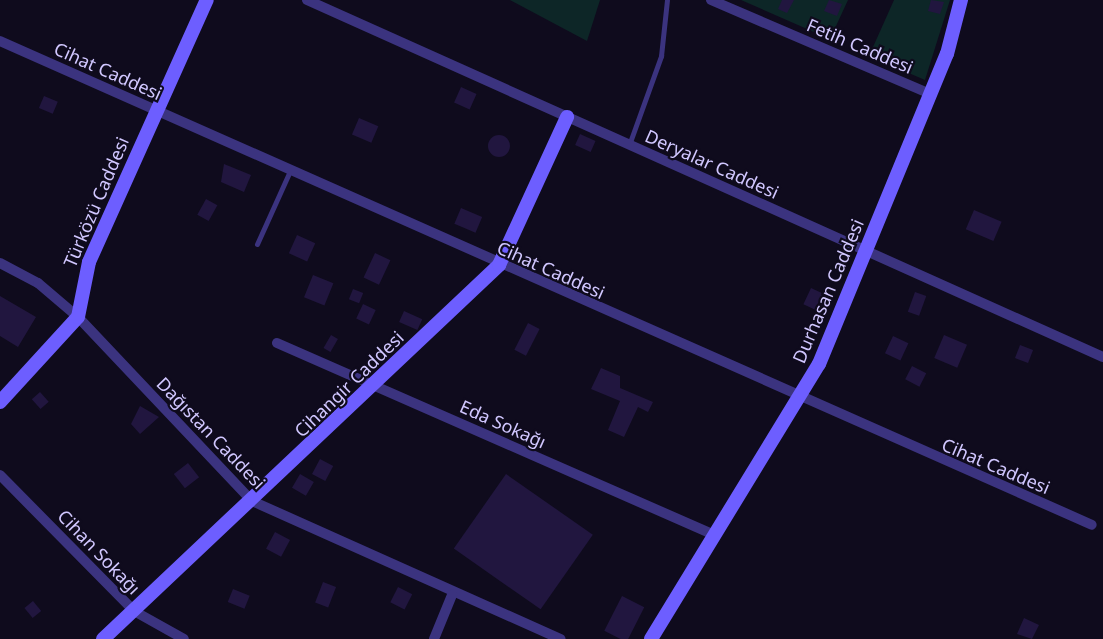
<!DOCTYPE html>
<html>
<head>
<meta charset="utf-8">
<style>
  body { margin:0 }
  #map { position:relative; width:1103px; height:639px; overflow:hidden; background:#0f0b1d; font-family:"Noto Sans",sans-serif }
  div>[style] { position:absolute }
  .green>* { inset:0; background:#0d2627 }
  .building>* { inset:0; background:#21163f; transform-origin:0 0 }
  .round { border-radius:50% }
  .lane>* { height:5px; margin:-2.5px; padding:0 2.5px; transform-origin:2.5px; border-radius:2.5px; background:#3b337f }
  .street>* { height:10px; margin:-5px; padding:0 5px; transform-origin:5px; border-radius:5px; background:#3b337f }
  .secondary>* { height:14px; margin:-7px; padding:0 7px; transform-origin:7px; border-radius:7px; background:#6d5eff }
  span { translate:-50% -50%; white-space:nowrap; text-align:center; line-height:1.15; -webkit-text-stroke:4.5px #0f0b1d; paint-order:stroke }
  .street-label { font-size:18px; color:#d1c7ff }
</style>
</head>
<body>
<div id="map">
  <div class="green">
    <div style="clip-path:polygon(510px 0,600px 0,587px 41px)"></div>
    <div style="clip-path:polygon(741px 0,848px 0,830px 39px)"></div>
    <div style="clip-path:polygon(894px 0,950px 0,925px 80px,869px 56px)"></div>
  </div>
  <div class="building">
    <div style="clip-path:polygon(782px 0,794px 0,787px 13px,778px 9px)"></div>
    <div style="clip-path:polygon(829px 0,842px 4px,837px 16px,824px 11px)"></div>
    <div style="clip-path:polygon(931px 0,944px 2px,940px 14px,928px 11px)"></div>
    <div style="left:461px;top:87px;width:17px;height:17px;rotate:24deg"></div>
    <div style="left:44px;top:96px;width:15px;height:13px;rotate:23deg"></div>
    <div style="left:359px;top:118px;width:21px;height:18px;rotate:23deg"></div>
    <div style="left:580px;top:134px;width:17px;height:12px;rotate:24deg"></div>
    <div class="round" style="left:488px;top:135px;width:22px;height:22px"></div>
    <div style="clip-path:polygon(224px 164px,251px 175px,244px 192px,221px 182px)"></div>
    <div style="left:206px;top:199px;width:13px;height:18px;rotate:29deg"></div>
    <div style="left:461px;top:208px;width:23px;height:17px;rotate:23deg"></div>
    <div style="left:974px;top:210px;width:30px;height:21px;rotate:23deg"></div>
    <div style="left:297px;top:235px;width:20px;height:20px;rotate:24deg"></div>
    <div style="left:375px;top:253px;width:17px;height:27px;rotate:25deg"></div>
    <div style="left:313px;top:275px;width:22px;height:24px;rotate:22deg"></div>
    <div style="left:811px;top:288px;width:19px;height:18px;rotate:25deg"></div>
    <div style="left:353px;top:289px;width:11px;height:11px;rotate:22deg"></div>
    <div style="left:915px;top:292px;width:12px;height:21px;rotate:20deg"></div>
    <div style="clip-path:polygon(0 296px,36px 317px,18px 347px,0 336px)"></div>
    <div style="left:363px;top:304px;width:14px;height:16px;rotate:25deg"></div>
    <div style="left:404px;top:311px;width:20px;height:12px;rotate:24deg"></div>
    <div style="left:528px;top:323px;width:13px;height:30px;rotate:27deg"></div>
    <div style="left:331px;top:335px;width:8px;height:15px;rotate:30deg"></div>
    <div style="left:944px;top:335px;width:25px;height:25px;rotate:23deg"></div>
    <div style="left:893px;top:336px;width:17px;height:19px;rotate:25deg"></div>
    <div style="left:1020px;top:345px;width:14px;height:14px;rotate:21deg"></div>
    <div style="left:912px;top:366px;width:16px;height:15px;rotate:27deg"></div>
    <div style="clip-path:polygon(601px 368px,620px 376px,620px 388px,653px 402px,648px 412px,638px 407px,624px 437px,608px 430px,620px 401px,591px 389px)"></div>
    <div style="left:40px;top:392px;width:13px;height:11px;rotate:48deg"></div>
    <div style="clip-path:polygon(140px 406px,159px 417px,140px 434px,131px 424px)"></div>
    <div style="left:320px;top:459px;width:15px;height:17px;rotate:28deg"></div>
    <div style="left:188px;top:463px;width:18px;height:18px;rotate:52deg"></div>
    <div style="left:300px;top:474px;width:16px;height:16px;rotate:30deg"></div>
    <div style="left:506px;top:474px;width:106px;height:91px;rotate:35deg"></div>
    <div style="left:275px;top:532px;width:17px;height:19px;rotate:28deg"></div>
    <div style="left:323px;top:582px;width:14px;height:22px;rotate:21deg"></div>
    <div style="left:398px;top:587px;width:16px;height:17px;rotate:27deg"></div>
    <div style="left:233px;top:589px;width:18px;height:14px;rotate:22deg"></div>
    <div style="left:622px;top:596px;width:25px;height:39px;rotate:27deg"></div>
    <div style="left:33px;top:601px;width:13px;height:11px;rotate:51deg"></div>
    <div style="clip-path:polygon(1024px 618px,1039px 625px,1032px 639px,1017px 634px)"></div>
  </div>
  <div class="lane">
    <div style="left:629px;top:145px;width:95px;rotate:-70.2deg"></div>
    <div style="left:661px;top:56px;width:56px;rotate:-83.9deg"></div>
    <div style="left:257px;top:244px;width:80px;rotate:-65.7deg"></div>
  </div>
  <div class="street">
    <div style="left:307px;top:0;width:872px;rotate:24.16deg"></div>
    <div style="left:711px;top:0;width:238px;rotate:23.2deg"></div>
    <div style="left:0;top:41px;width:1194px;rotate:23.9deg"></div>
    <div style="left:0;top:263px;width:43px;rotate:27.8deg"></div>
    <div style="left:38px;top:283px;width:52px;rotate:40.4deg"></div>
    <div style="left:78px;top:317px;width:253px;rotate:46.6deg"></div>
    <div style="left:252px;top:501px;width:338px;rotate:24.1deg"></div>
    <div style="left:277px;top:343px;width:478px;rotate:23.7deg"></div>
    <div style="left:0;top:475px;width:191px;rotate:45.4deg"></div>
    <div style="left:134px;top:611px;width:57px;rotate:29.2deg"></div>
    <div style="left:434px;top:639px;width:48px;rotate:-67.8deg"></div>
  </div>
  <div class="secondary">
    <div style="left:0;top:402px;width:115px;rotate:-47.5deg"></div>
    <div style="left:78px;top:317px;width:56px;rotate:-78.7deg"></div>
    <div style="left:89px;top:262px;width:287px;rotate:-65.8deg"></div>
    <div style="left:103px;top:639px;width:545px;rotate:-43.36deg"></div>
    <div style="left:499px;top:265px;width:163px;rotate:-65.3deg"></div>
    <div style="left:651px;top:639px;width:322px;rotate:-58.6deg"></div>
    <div style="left:819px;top:364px;width:335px;rotate:-67.6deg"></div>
    <div style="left:947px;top:54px;width:56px;rotate:-75.5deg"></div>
  </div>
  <div class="street-label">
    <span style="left:860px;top:46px;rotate:23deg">Fetih Caddesi</span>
    <span style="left:108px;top:71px;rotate:24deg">Cihat Caddesi</span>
    <span style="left:712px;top:164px;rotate:24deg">Deryalar Caddesi</span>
    <span style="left:96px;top:202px;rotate:-67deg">Türközü Caddesi</span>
    <span style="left:551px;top:270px;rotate:24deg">Cihat Caddesi</span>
    <span style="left:828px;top:291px;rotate:-67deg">Durhasan Caddesi</span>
    <span style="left:349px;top:384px;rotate:-44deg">Cihangir Caddesi</span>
    <span style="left:503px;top:424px;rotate:24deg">Eda Sokağı</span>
    <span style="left:211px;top:433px;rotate:46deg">Dağıstan Caddesi</span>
    <span style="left:996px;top:466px;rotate:23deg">Cihat Caddesi</span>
    <span style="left:99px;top:552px;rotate:46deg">Cihan Sokağı</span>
  </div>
</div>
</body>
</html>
